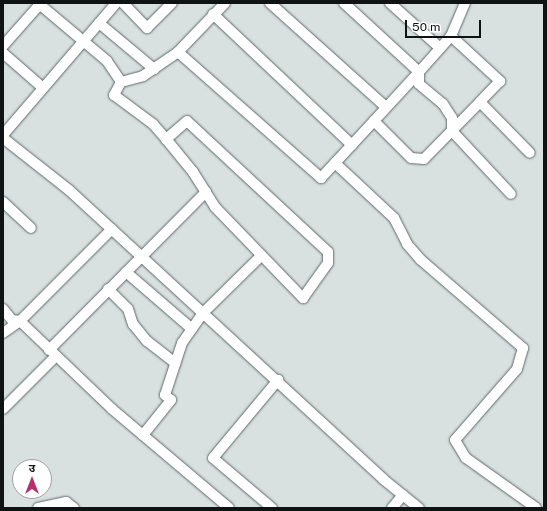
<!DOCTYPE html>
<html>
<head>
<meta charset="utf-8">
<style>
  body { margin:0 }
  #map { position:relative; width:547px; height:511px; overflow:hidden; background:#d8e0e0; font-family:"Public Sans","Noto Sans Devanagari",sans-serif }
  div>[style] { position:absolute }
  .roads { filter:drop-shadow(0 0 1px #5f6767) drop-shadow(0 0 1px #5f6767) }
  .minor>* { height:10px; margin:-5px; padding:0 5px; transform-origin:5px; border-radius:5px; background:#fff }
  span { translate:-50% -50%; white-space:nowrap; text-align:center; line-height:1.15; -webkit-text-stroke:4px #fff; paint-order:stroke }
  .frame { position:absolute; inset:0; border:4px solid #101313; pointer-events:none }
  .north { position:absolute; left:12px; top:459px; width:40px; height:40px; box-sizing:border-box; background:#fff; border:1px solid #9fa1a1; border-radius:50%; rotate:0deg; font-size:11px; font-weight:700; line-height:16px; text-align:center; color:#101313 }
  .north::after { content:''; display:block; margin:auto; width:14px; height:18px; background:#b92f6a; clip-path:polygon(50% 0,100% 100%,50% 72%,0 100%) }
  .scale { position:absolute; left:405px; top:20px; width:76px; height:18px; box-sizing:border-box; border:2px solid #101313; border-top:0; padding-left:5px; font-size:12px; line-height:14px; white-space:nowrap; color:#101313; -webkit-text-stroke:3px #fff; paint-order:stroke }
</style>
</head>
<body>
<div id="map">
  <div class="roads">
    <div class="minor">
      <div style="left:38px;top:3px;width:90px;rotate:40deg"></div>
      <div style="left:107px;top:61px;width:25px;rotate:56deg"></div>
      <div style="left:121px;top:82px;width:15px;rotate:118deg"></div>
      <div style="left:114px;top:95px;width:49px;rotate:36.6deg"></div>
      <div style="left:153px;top:124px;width:20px;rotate:49deg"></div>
      <div style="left:166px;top:139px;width:43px;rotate:50.7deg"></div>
      <div style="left:193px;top:172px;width:41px;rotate:57.8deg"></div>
      <div style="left:215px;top:207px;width:127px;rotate:46deg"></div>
      <div style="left:303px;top:298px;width:43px;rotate:-54.5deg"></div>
      <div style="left:328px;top:263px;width:11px;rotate:-90deg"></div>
      <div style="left:328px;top:252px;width:192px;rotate:-137.1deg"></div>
      <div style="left:187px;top:121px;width:28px;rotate:139deg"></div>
      <div style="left:123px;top:3px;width:35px;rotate:46deg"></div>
      <div style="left:147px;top:28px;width:35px;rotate:-45deg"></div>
      <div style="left:270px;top:3px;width:156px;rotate:41.9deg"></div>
      <div style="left:344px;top:3px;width:102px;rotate:42.6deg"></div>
      <div style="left:419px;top:72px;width:48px;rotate:-48.4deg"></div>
      <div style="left:451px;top:36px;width:36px;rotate:-67deg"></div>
      <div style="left:390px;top:3px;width:67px;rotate:42deg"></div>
      <div style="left:213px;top:14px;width:191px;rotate:43.3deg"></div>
      <div style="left:99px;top:23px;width:72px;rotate:39.9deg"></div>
      <div style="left:451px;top:36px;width:67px;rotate:42.6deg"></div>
      <div style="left:500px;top:81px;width:29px;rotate:134deg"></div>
      <div style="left:480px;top:102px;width:71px;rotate:45.6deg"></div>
      <div style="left:3px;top:46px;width:57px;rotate:-48.5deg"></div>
      <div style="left:178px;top:52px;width:191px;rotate:41.4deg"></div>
      <div style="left:321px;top:178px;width:78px;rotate:-47.1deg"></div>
      <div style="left:3px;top:53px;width:52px;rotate:41.1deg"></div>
      <div style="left:419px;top:72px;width:67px;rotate:132.6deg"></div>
      <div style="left:374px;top:121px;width:52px;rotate:45deg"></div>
      <div style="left:411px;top:158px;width:13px;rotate:4deg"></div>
      <div style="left:424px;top:159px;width:80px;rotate:-45.5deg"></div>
      <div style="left:419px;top:72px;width:12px;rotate:90deg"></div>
      <div style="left:419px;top:84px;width:31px;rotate:40deg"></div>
      <div style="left:443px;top:104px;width:17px;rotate:57deg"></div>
      <div style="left:452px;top:118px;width:13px;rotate:90deg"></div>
      <div style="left:452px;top:131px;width:86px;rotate:46.9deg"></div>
      <div style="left:121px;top:82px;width:23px;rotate:-15deg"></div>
      <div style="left:143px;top:76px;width:42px;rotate:-34.4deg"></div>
      <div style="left:178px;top:52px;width:68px;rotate:-46.2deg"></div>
      <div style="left:3px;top:135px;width:174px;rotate:-49.4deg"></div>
      <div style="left:3px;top:138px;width:84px;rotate:38.2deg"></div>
      <div style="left:69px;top:190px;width:427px;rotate:42.6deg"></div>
      <div style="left:383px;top:479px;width:46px;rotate:38.9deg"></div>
      <div style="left:335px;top:163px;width:81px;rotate:43deg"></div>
      <div style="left:394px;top:218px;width:29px;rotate:63deg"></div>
      <div style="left:407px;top:244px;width:21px;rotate:49deg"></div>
      <div style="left:421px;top:260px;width:135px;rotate:40.8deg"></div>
      <div style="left:523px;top:348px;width:22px;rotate:106deg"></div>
      <div style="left:517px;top:369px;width:94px;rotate:131.1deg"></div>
      <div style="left:455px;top:440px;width:21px;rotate:59deg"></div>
      <div style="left:466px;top:458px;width:86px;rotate:35.5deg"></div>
      <div style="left:3px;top:202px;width:38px;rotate:43deg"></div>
      <div style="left:126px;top:272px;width:87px;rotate:40.8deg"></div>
      <div style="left:108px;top:289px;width:28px;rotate:45deg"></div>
      <div style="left:128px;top:309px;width:16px;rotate:72deg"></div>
      <div style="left:133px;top:324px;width:22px;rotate:51deg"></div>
      <div style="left:147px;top:341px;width:36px;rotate:38deg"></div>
      <div style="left:3px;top:309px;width:14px;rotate:51deg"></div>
      <div style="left:12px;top:320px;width:8px;rotate:7deg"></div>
      <div style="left:20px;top:321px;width:130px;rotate:-45deg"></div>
      <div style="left:3px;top:333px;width:21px;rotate:-35deg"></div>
      <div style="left:20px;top:321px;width:127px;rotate:43.7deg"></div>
      <div style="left:112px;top:409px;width:153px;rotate:40.2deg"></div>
      <div style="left:49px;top:350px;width:223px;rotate:-45.2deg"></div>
      <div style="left:3px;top:409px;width:75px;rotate:-45deg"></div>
      <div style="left:143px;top:435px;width:45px;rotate:-51.3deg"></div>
      <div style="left:171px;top:400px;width:8px;rotate:-140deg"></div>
      <div style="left:165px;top:395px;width:55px;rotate:-71.9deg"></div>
      <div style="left:182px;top:343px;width:38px;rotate:-55deg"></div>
      <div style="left:204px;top:312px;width:80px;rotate:-44.5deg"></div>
      <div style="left:38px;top:508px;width:29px;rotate:-12deg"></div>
      <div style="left:66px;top:502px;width:10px;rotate:37deg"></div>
      <div style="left:272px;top:508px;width:77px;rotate:-139.7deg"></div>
      <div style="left:213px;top:458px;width:102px;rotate:-50.2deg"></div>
      <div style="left:392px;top:508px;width:17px;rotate:-50deg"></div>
    </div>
  </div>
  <div class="frame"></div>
  <div class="north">उ</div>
  <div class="scale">50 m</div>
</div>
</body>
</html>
